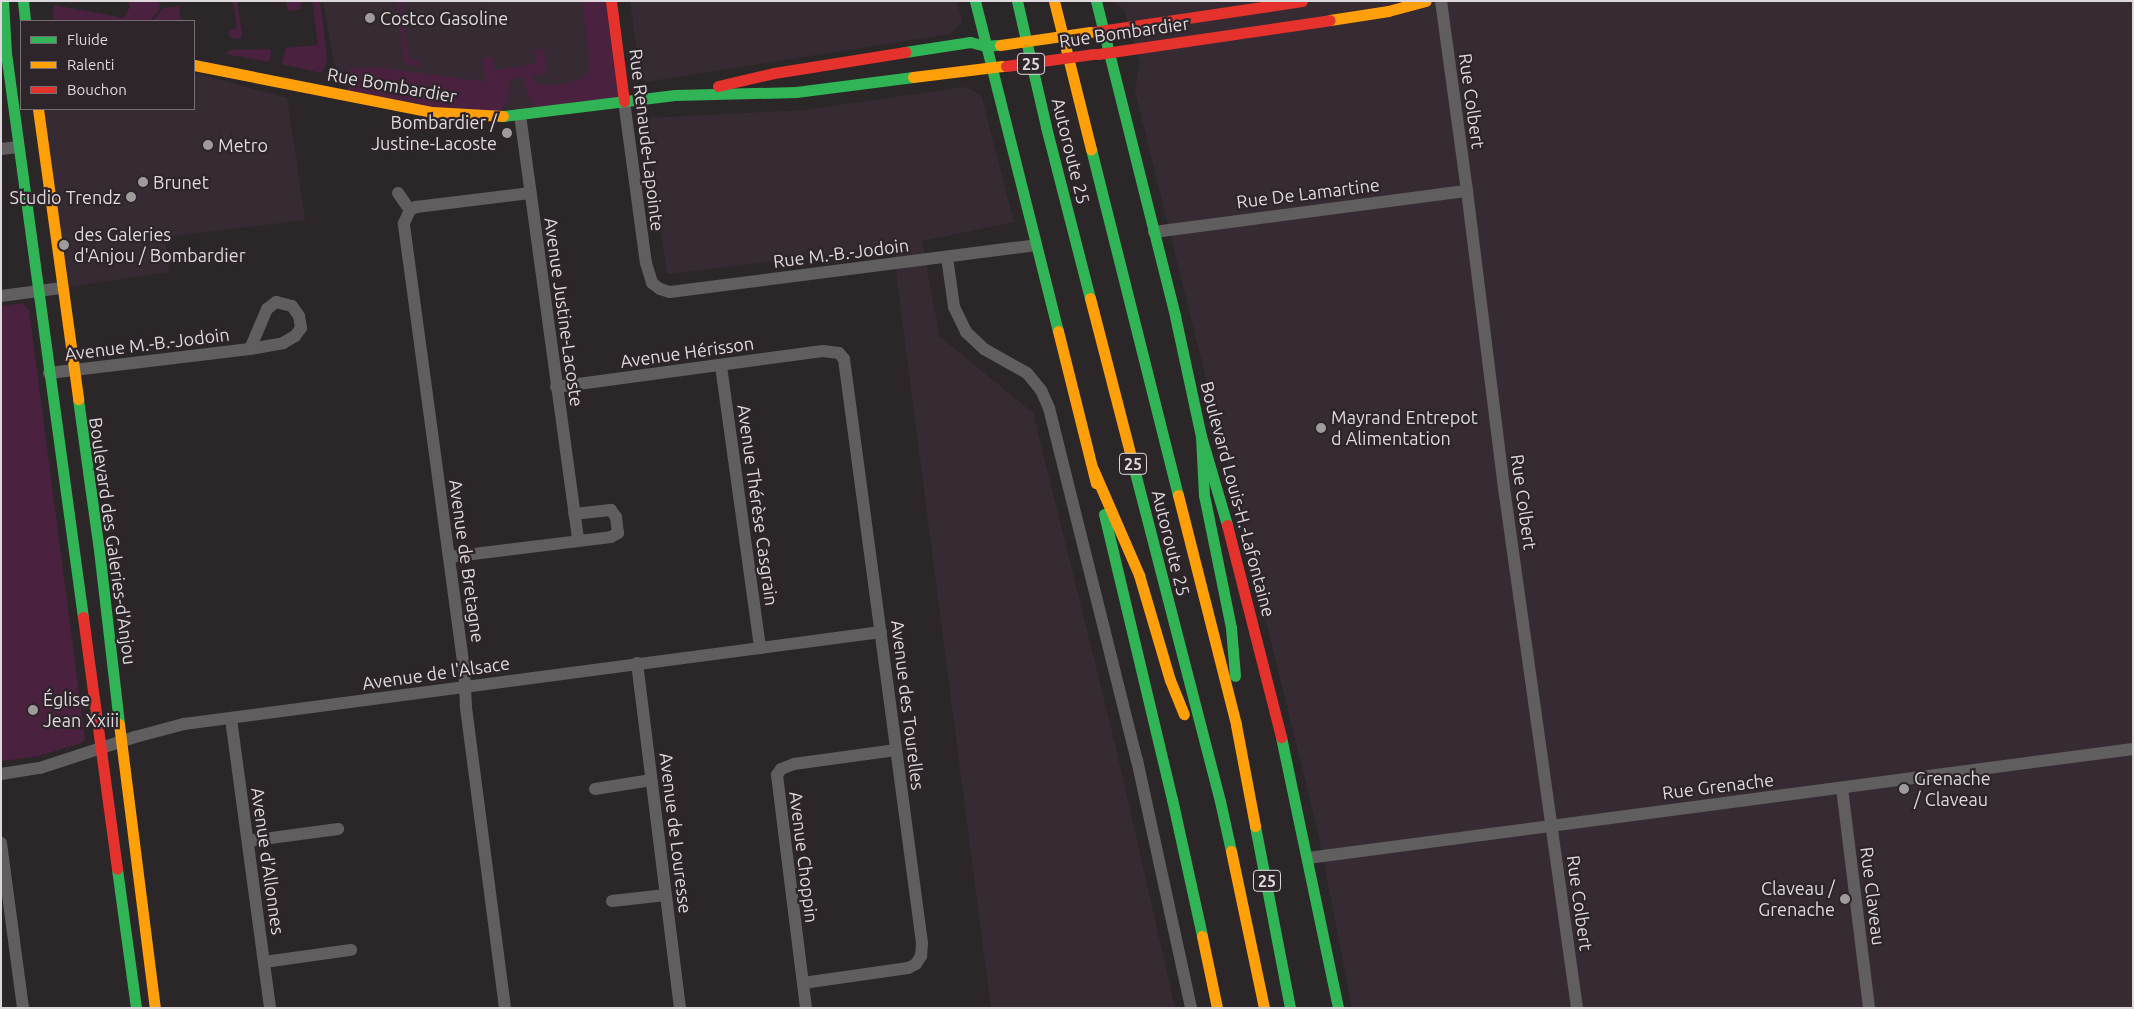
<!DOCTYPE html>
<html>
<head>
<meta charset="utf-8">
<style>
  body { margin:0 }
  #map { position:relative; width:2134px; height:1009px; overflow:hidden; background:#2b2729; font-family:Ubuntu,sans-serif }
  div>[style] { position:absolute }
  .built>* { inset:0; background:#372b33 }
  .green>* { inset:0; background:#4b2140 }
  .street>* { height:12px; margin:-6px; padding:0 6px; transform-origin:6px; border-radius:6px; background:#615e5f }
  .fast>* { height:11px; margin:-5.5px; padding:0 5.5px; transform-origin:5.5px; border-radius:5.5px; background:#30b455 }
  .slow>* { height:11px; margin:-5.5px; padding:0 5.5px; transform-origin:5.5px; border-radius:5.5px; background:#ff9f0a }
  .jam>* { height:11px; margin:-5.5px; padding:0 5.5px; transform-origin:5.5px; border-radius:5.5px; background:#e5322d }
  .slow-bridge>* { height:11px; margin:-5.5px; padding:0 5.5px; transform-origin:5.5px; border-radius:5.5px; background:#ff9f0a }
  .jam-bridge>* { height:11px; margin:-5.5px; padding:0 5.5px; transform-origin:5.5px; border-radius:5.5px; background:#e5322d }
  .dots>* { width:14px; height:14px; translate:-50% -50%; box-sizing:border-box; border:2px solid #2d252a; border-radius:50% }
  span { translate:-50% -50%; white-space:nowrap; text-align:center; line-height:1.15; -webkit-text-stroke:4.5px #2d252a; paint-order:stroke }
  .shield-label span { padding:1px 4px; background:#2d252a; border:1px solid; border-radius:4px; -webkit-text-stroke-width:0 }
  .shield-label { font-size:16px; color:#ded9dc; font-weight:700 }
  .poi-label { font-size:18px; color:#ded9dc }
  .left { translate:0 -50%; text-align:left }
  .right { translate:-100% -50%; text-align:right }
  .street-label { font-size:18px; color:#ded9dc }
  .frame { position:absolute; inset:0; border:2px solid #ded9dc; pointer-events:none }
  .legend { position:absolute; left:20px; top:20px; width:175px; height:90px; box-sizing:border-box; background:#2d252a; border:1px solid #746d71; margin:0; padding:6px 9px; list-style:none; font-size:15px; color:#ded9dc }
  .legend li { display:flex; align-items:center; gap:10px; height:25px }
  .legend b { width:25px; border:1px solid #746d71 }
</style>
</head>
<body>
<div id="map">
  <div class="built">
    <div style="clip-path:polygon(323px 1px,611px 1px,624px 101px,538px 113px,350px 96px,334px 63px)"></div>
    <div style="clip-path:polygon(630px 1px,957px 1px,962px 22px,950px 34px,645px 82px,640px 73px)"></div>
    <div style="clip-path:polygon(1112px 1px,2133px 1px,2133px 1008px,1352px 1008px,1319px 836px,1135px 91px,1140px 64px,1124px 9px)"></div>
    <div style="clip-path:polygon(194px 73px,287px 98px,305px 220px,165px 237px,169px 272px,62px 288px,38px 109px,194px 109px)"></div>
    <div style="clip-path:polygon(965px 87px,981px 95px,1014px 222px,922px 241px,939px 336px,1033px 413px,1115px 744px,1175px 1008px,991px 1008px,896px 272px,895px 247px,667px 274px,646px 118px,804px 110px)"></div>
  </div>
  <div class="green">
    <div style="clip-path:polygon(129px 1px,159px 1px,160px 8px,150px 21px,65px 21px,53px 19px,54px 5px,124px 18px,130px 7px)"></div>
    <div style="clip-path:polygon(233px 1px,237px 1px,242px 35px,240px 39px,231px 38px,228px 34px,230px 30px,237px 28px)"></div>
    <div style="clip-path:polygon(286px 1px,301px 1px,301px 9px,288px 11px)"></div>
    <div style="clip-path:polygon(312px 1px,320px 1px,327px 57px,326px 66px,321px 73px,282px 64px,286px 48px,318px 45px)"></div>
    <div style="clip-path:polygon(397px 1px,401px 1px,409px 58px,419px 61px,418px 67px,404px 63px)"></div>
    <div style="clip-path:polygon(582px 1px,611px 1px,624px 101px,538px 113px,527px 92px,523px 77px,511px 79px,507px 101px,498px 116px,350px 96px,349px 69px,375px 67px,486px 82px,482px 58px,493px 57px,495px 70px,536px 64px,534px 50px,544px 49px,547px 73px,531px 76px,539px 85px,557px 85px,581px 79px,589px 71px,589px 55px)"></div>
    <div style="clip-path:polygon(179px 6px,181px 21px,153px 21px,163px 8px)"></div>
    <div style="clip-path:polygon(269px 49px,271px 52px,269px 62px,226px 54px,229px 50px)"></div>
    <div style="clip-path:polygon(22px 303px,29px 310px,85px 739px,81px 743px,39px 756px,1px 761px,1px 306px)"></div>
  </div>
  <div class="street">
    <div style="left:1441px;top:1px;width:192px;rotate:82.2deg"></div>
    <div style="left:1467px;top:191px;width:306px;rotate:82.9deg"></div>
    <div style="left:1505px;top:495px;width:518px;rotate:82.01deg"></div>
    <div style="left:624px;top:101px;width:163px;rotate:82.3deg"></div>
    <div style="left:646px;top:263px;width:21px;rotate:73deg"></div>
    <div style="left:652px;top:283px;width:10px;rotate:37deg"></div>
    <div style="left:660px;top:289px;width:10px;rotate:17deg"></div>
    <div style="left:670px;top:292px;width:369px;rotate:-7.3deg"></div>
    <div style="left:520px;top:115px;width:430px;rotate:82.2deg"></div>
    <div style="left:1px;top:149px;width:17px;rotate:-7deg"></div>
    <div style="left:398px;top:193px;width:21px;rotate:55deg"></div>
    <div style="left:1154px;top:232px;width:316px;rotate:-7.5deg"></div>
    <div style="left:947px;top:257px;width:50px;rotate:82deg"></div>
    <div style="left:954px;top:307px;width:28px;rotate:64deg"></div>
    <div style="left:966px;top:332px;width:25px;rotate:43deg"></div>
    <div style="left:984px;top:349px;width:49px;rotate:29.2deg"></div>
    <div style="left:1027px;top:373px;width:22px;rotate:51deg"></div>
    <div style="left:1041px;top:390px;width:20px;rotate:66deg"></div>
    <div style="left:1049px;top:408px;width:363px;rotate:76deg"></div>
    <div style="left:1137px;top:760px;width:254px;rotate:77.7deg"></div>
    <div style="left:1px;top:296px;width:62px;rotate:-7.5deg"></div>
    <div style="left:721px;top:366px;width:285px;rotate:82.1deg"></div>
    <div style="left:49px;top:373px;width:202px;rotate:-6.8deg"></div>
    <div style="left:250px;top:349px;width:34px;rotate:-10deg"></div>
    <div style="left:283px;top:343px;width:14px;rotate:-30deg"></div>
    <div style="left:295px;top:336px;width:10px;rotate:-53deg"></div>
    <div style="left:301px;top:328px;width:12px;rotate:-99deg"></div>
    <div style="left:299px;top:316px;width:12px;rotate:-125deg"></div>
    <div style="left:292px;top:306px;width:16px;rotate:-166deg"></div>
    <div style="left:276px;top:302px;width:11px;rotate:142deg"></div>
    <div style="left:267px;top:309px;width:43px;rotate:113deg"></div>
    <div style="left:556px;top:387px;width:269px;rotate:-7.7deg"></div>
    <div style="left:823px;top:351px;width:16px;rotate:7deg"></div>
    <div style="left:839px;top:353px;width:8px;rotate:50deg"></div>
    <div style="left:844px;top:359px;width:589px;rotate:82.39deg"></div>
    <div style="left:922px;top:943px;width:13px;rotate:94deg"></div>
    <div style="left:921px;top:956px;width:9px;rotate:122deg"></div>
    <div style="left:916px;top:964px;width:9px;rotate:153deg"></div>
    <div style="left:908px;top:968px;width:106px;rotate:171.9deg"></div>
    <div style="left:449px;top:557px;width:163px;rotate:-7deg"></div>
    <div style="left:611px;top:537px;width:8px;rotate:-30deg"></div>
    <div style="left:618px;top:533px;width:16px;rotate:-97deg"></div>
    <div style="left:616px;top:517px;width:9px;rotate:-126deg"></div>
    <div style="left:611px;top:510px;width:37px;rotate:174deg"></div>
    <div style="left:637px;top:663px;width:348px;rotate:82.9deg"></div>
    <div style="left:231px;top:719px;width:292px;rotate:82.3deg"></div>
    <div style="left:1px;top:774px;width:39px;rotate:-9deg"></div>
    <div style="left:40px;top:768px;width:100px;rotate:-18.1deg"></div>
    <div style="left:135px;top:737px;width:51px;rotate:-14.9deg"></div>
    <div style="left:184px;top:724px;width:703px;rotate:-7.52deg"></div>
    <div style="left:1842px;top:788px;width:222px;rotate:83deg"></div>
    <div style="left:595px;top:789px;width:57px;rotate:-9.1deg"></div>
    <div style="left:248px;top:841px;width:91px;rotate:-7.6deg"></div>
    <div style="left:1px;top:843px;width:166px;rotate:82.4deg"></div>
    <div style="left:1308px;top:858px;width:832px;rotate:-7.53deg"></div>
    <div style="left:612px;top:901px;width:54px;rotate:-6.3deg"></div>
    <div style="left:264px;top:962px;width:88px;rotate:-7.9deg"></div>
    <div style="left:505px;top:1008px;width:305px;rotate:-97.4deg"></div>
    <div style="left:466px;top:706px;width:37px;rotate:-93deg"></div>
    <div style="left:464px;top:669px;width:450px;rotate:-97.7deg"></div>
    <div style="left:404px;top:223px;width:14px;rotate:-65deg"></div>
    <div style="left:410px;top:210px;width:7px;rotate:-27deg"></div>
    <div style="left:416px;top:207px;width:115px;rotate:-7deg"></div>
    <div style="left:806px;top:1008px;width:235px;rotate:-97.1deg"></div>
    <div style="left:777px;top:775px;width:7px;rotate:-56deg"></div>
    <div style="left:781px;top:769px;width:14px;rotate:-21deg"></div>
    <div style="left:794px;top:764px;width:103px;rotate:-7.8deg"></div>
  </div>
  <div class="fast">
    <div style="left:3px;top:1px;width:52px;rotate:86.7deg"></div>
    <div style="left:6px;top:53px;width:569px;rotate:82.23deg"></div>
    <div style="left:23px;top:1px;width:20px;rotate:84deg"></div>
    <div style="left:975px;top:1px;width:340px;rotate:75.9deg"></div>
    <div style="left:1017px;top:1px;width:129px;rotate:77deg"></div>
    <div style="left:1046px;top:127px;width:177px;rotate:75.6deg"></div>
    <div style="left:1096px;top:1px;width:325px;rotate:75.9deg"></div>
    <div style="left:1175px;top:316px;width:123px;rotate:77.8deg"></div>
    <div style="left:1201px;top:436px;width:93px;rotate:73.7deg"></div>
    <div style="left:905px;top:52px;width:66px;rotate:-8.7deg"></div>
    <div style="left:970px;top:42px;width:16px;rotate:14deg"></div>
    <div style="left:986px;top:46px;width:10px;rotate:-6deg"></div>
    <div style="left:503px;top:116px;width:173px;rotate:-7deg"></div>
    <div style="left:675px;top:95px;width:121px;rotate:-1.4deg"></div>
    <div style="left:796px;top:92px;width:118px;rotate:-7.3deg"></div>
    <div style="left:1091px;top:149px;width:357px;rotate:75.9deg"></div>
    <div style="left:78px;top:399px;width:152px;rotate:82.1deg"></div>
    <div style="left:99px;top:550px;width:175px;rotate:83.4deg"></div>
    <div style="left:1201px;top:436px;width:59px;rotate:87.1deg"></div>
    <div style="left:1204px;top:495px;width:136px;rotate:78.5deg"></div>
    <div style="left:1231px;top:628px;width:48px;rotate:85.2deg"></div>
    <div style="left:1131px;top:457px;width:355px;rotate:75.5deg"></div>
    <div style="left:1220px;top:801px;width:51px;rotate:77.6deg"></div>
    <div style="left:1104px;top:514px;width:293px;rotate:76.6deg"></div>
    <div style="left:1172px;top:799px;width:140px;rotate:77.6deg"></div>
    <div style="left:1281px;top:737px;width:277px;rotate:78.1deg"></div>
    <div style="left:1255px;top:826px;width:185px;rotate:79.1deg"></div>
    <div style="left:117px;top:869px;width:140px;rotate:82.2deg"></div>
  </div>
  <div class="slow">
    <div style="left:1054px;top:1px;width:153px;rotate:76deg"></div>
    <div style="left:1330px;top:20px;width:59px;rotate:-8.8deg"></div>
    <div style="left:1388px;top:11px;width:39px;rotate:-15deg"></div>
    <div style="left:194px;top:65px;width:243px;rotate:11.2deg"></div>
    <div style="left:432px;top:112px;width:71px;rotate:3.2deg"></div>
    <div style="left:913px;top:77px;width:90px;rotate:-7deg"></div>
    <div style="left:38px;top:109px;width:293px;rotate:82.1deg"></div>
    <div style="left:1090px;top:298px;width:164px;rotate:75.5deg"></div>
    <div style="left:1058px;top:331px;width:157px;rotate:76deg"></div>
    <div style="left:1093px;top:469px;width:116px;rotate:66.5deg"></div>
    <div style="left:1139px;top:575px;width:109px;rotate:73.6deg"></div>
    <div style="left:1170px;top:680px;width:37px;rotate:68deg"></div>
    <div style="left:1178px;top:495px;width:237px;rotate:75.8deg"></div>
    <div style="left:1236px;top:725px;width:103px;rotate:79.3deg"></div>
    <div style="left:119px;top:724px;width:286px;rotate:82.8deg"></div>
    <div style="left:1231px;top:851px;width:160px;rotate:78.1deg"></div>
    <div style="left:1202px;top:936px;width:74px;rotate:78.2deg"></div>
  </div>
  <div class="jam">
    <div style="left:611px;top:1px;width:101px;rotate:82.6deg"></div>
    <div style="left:1093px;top:32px;width:211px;rotate:-8.4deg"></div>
    <div style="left:1098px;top:54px;width:234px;rotate:-8.3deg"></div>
    <div style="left:718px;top:86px;width:57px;rotate:-13.1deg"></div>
    <div style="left:774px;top:73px;width:133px;rotate:-9.1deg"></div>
    <div style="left:1227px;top:525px;width:219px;rotate:75.7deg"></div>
    <div style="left:83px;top:617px;width:254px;rotate:82.3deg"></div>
  </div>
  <div class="slow-bridge">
    <div style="left:1000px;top:45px;width:91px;rotate:-8.2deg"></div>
  </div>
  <div class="jam-bridge">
    <div style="left:1006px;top:66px;width:89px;rotate:-7.8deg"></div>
  </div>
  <div class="dots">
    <div style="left:370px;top:18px;background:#9f9b9d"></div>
    <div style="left:507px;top:133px;background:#9f9b9d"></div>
    <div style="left:208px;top:145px;background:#9f9b9d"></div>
    <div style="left:143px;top:182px;background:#9f9b9d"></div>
    <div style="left:131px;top:197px;background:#9f9b9d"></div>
    <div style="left:64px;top:245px;background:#9f9b9d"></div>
    <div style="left:1321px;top:428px;background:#9f9b9d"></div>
    <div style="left:33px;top:710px;background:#9f9b9d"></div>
    <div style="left:1904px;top:789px;background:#9f9b9d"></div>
    <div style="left:1845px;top:899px;background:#9f9b9d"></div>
  </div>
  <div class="shield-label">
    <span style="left:1031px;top:64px">25</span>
    <span style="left:1133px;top:464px">25</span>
    <span style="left:1267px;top:881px">25</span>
  </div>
  <div class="poi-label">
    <span class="left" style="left:380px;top:18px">Costco Gasoline</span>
    <span class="right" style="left:497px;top:133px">Bombardier /<br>Justine-Lacoste</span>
    <span class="left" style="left:218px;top:145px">Metro</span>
    <span class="left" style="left:153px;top:182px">Brunet</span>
    <span class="right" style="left:121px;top:197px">Studio Trendz</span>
    <span class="left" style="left:74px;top:245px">des Galeries<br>d'Anjou / Bombardier</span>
    <span class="left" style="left:1331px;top:428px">Mayrand Entrepot<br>d Alimentation</span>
    <span class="left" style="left:43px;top:710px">Église<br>Jean Xxiii</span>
    <span class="left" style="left:1914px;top:789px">Grenache<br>/ Claveau</span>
    <span class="right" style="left:1835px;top:899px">Claveau /<br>Grenache</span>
  </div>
  <div class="street-label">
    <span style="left:1124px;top:32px;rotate:-8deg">Rue Bombardier</span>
    <span style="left:392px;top:85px;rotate:10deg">Rue Bombardier</span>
    <span style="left:1472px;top:101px;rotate:82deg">Rue Colbert</span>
    <span style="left:647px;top:140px;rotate:83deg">Rue Renaude-Lapointe</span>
    <span style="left:1071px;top:151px;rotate:76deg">Autoroute 25</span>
    <span style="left:1308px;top:193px;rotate:-7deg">Rue De Lamartine</span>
    <span style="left:841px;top:253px;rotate:-7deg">Rue M.-B.-Jodoin</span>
    <span style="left:564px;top:312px;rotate:82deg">Avenue Justine-Lacoste</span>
    <span style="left:147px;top:344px;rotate:-7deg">Avenue M.-B.-Jodoin</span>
    <span style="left:687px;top:352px;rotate:-8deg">Avenue Hérisson</span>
    <span style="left:1238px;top:499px;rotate:75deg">Boulevard Louis-H.-Lafontaine</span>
    <span style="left:1524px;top:502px;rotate:82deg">Rue Colbert</span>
    <span style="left:758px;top:505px;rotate:82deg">Avenue Thérèse Casgrain</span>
    <span style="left:113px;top:541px;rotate:82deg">Boulevard des Galeries-d'Anjou</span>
    <span style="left:1171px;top:543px;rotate:76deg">Autoroute 25</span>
    <span style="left:467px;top:561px;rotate:82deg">Avenue de Bretagne</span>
    <span style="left:436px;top:673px;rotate:-8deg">Avenue de l'Alsace</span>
    <span style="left:908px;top:705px;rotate:83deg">Avenue des Tourelles</span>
    <span style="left:1718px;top:786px;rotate:-7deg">Rue Grenache</span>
    <span style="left:676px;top:833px;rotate:83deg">Avenue de Louresse</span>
    <span style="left:804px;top:857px;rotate:83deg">Avenue Choppin</span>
    <span style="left:268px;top:861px;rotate:82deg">Avenue d'Allonnes</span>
    <span style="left:1873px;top:896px;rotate:83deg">Rue Claveau</span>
    <span style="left:1580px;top:903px;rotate:82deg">Rue Colbert</span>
  </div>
  <div class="frame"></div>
  <ul class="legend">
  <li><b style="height:6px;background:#30b455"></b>Fluide</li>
  <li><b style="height:6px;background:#ff9f0a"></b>Ralenti</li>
  <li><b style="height:6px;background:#e5322d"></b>Bouchon</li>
  </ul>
</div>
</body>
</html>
